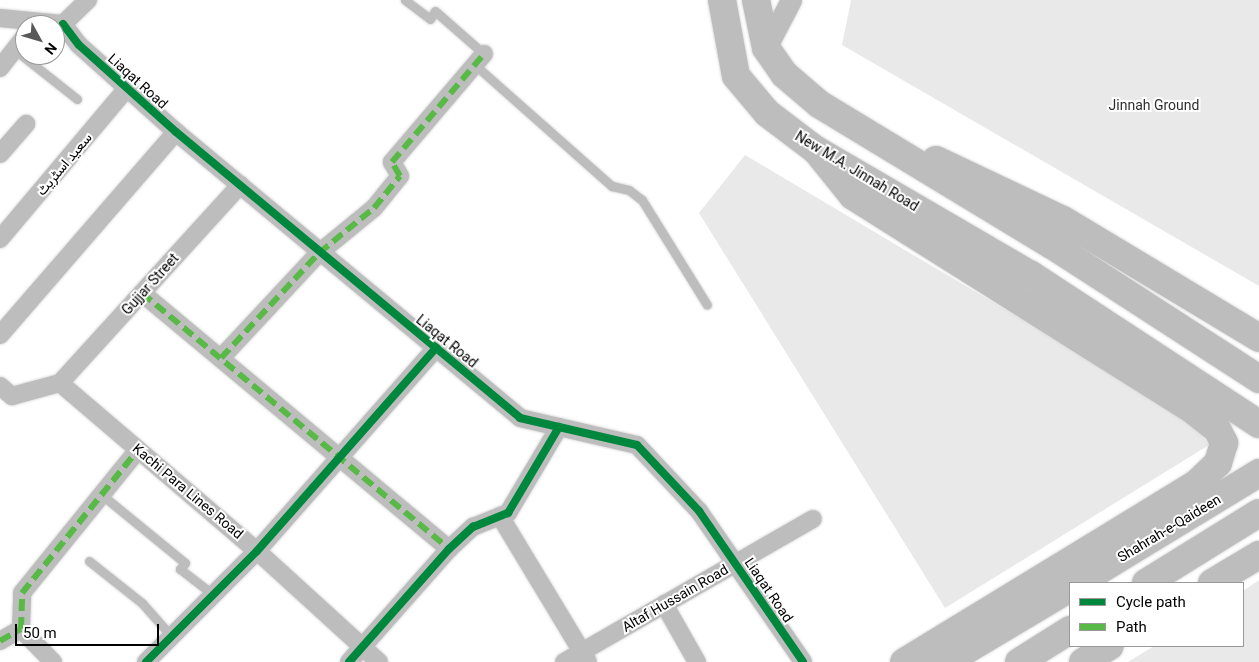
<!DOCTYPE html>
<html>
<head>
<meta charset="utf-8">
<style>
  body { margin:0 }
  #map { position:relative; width:1259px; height:662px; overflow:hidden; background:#fff; font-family:Roboto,Vazirmatn,sans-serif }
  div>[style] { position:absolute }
  .green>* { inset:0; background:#e9e9e9 }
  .roads { filter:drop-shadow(0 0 1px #dbdbdb) drop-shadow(0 0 1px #dbdbdb) }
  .service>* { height:9px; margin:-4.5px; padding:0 4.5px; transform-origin:4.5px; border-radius:4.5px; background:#bdbdbd }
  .minor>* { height:18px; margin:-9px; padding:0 9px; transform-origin:9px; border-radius:9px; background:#bdbdbd }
  .tertiary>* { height:21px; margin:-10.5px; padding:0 10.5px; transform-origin:10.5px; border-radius:10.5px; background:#bdbdbd }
  .primary>* { height:28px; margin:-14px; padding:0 14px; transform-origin:14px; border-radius:14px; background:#bdbdbd }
  .quiet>* { height:6px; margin-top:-3px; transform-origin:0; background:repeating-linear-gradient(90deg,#58b947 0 12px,transparent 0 18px) }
  .cycleway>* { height:8px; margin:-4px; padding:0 4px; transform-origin:4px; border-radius:4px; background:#00873e }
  span { translate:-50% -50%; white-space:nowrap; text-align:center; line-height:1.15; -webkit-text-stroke:4px #fff; paint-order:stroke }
  .street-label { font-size:14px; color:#000 }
  .park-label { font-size:14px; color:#2e2e2e }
  .legend { position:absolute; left:1069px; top:582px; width:175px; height:65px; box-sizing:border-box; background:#fff; border:1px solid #999; margin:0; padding:6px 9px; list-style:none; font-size:15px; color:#000 }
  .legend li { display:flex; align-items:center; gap:10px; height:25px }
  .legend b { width:25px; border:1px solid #999 }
  .north { position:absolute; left:15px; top:15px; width:50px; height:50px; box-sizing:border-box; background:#fff; border:1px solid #999; border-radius:50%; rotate:129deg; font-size:14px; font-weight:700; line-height:20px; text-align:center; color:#000 }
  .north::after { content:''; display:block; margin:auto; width:18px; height:22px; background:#595959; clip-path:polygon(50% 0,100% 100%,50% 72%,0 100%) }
  .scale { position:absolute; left:15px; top:624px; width:144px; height:22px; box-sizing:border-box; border:2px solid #000; border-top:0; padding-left:6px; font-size:15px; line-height:18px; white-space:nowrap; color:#000; -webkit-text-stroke:4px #fff; paint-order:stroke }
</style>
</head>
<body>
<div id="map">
  <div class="green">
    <div style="clip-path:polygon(851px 0,1259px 0,1259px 286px,842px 45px)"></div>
    <div style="clip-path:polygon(745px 155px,1193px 421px,1209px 445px,945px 608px,699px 213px)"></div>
    <div style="clip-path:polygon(1259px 580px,1259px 662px,1128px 662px,1154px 646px,1243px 646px,1243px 591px)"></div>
  </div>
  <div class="roads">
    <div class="service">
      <div style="left:405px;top:0;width:31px;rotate:37deg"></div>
      <div style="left:430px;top:19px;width:9px;rotate:-58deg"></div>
      <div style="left:435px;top:11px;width:65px;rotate:41.3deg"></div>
      <div style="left:15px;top:50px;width:79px;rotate:38.3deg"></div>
      <div style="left:475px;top:65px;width:183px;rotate:41.5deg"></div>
      <div style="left:612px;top:186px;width:17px;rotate:13deg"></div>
      <div style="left:629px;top:190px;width:16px;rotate:38deg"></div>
      <div style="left:642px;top:200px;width:123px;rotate:58.2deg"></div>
      <div style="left:102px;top:495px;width:107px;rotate:39.3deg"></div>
      <div style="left:185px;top:563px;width:8px;rotate:130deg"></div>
      <div style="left:180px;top:569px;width:44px;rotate:37.6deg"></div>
      <div style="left:89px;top:561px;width:68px;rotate:38.4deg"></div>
      <div style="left:142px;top:603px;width:47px;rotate:48.5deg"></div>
    </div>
    <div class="minor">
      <div style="left:0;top:18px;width:63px;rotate:5.4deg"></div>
      <div style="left:63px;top:24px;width:35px;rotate:-44deg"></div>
      <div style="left:63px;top:24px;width:26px;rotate:53deg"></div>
      <div style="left:79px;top:45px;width:130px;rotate:41.9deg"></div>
      <div style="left:176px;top:132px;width:447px;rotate:39.7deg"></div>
      <div style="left:520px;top:418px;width:120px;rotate:13deg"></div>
      <div style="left:637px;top:445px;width:91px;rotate:46.8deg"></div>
      <div style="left:699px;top:511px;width:183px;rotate:55.4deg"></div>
      <div style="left:0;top:68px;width:41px;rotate:-52deg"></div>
      <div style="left:0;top:154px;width:40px;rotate:-49deg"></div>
      <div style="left:0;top:239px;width:197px;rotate:-49.9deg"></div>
      <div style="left:142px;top:293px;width:400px;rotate:39.8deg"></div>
      <div style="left:0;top:335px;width:269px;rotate:-49.1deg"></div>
      <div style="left:221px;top:358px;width:144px;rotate:-47deg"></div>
      <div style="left:319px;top:253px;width:71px;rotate:-39.3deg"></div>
      <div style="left:374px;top:208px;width:41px;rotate:-50.9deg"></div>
      <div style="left:400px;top:176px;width:16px;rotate:-120deg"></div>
      <div style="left:392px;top:162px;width:142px;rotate:-49.6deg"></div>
      <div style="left:60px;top:383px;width:259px;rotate:40.5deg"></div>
      <div style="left:257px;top:551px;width:165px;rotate:42.3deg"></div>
      <div style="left:60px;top:383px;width:268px;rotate:-47.7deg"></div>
      <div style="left:0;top:386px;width:16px;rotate:40deg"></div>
      <div style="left:12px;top:396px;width:50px;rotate:-15.2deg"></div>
      <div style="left:500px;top:516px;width:170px;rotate:58.9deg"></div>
      <div style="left:664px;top:604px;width:67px;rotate:60.4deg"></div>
      <div style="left:21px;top:629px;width:36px;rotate:-88deg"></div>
      <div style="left:22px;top:593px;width:184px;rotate:-51deg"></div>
      <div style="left:21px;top:629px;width:46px;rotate:45.9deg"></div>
      <div style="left:0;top:641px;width:24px;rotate:-30deg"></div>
      <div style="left:146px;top:662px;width:157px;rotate:-45deg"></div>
      <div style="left:257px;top:551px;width:271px;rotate:-48.6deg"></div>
      <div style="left:349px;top:662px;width:151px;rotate:-48.5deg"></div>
      <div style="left:449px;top:549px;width:33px;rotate:-43deg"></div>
      <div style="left:473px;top:527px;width:38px;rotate:-22deg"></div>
      <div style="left:508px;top:513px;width:100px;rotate:-59.3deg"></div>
      <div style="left:564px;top:662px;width:287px;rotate:-29.9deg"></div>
    </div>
    <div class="tertiary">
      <div style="left:766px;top:48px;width:54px;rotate:-62.5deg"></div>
    </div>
    <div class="primary">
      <div style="left:722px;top:0;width:77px;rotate:79.6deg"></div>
      <div style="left:736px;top:76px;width:48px;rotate:50deg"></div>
      <div style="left:767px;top:113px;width:61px;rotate:37.1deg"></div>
      <div style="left:816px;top:150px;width:249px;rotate:30.2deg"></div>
      <div style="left:1031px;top:275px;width:272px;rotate:33.2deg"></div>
      <div style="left:756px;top:0;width:49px;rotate:78.2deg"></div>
      <div style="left:766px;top:48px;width:32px;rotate:55deg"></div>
      <div style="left:784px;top:74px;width:46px;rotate:40.6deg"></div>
      <div style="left:819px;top:104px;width:272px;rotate:31.2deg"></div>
      <div style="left:1052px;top:245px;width:247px;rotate:32.9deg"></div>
      <div style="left:816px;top:150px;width:59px;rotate:51.2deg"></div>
      <div style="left:853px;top:196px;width:403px;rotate:32.2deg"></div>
      <div style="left:1194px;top:411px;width:29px;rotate:38deg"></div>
      <div style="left:1217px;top:429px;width:16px;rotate:63deg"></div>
      <div style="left:1224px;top:443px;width:21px;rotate:107deg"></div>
      <div style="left:1218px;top:463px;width:30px;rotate:136deg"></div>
      <div style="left:1196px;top:484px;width:342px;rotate:148.6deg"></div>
      <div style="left:936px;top:160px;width:140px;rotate:25.3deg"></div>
      <div style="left:1063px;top:220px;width:229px;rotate:31deg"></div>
      <div style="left:1078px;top:583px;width:212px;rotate:-31.3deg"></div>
      <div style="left:1146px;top:583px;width:133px;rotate:-31.8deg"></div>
      <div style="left:1212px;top:583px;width:55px;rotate:-30.8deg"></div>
      <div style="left:946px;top:662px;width:144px;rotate:-30.8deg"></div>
      <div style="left:1019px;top:662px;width:60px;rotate:-32.1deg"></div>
      <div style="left:1083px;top:662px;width:31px;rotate:-31deg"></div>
    </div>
  </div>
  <div class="quiet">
    <div style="left:142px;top:293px;width:400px;rotate:39.8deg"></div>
    <div style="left:221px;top:358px;width:144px;rotate:-47deg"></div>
    <div style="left:319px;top:253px;width:71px;rotate:-39.3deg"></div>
    <div style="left:374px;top:208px;width:41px;rotate:-50.9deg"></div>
    <div style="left:400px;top:176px;width:16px;rotate:-120deg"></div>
    <div style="left:392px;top:162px;width:142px;rotate:-49.6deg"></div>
    <div style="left:0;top:641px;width:24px;rotate:-30deg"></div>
    <div style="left:21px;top:629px;width:36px;rotate:-88deg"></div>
    <div style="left:22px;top:593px;width:184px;rotate:-51deg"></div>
  </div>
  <div class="cycleway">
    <div style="left:63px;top:24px;width:26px;rotate:53deg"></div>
    <div style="left:79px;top:45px;width:130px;rotate:41.9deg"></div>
    <div style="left:176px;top:132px;width:447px;rotate:39.7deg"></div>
    <div style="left:520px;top:418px;width:120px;rotate:13deg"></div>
    <div style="left:637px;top:445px;width:91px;rotate:46.8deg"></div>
    <div style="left:699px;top:511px;width:183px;rotate:55.4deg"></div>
    <div style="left:146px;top:662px;width:157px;rotate:-45deg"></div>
    <div style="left:257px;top:551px;width:271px;rotate:-48.6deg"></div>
    <div style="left:349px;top:662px;width:151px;rotate:-48.5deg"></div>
    <div style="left:449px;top:549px;width:33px;rotate:-43deg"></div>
    <div style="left:473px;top:527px;width:38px;rotate:-22deg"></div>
    <div style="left:508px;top:513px;width:100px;rotate:-59.3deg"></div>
  </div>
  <div class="street-label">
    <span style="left:138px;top:81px;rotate:42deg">Liaqat Road</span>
    <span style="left:64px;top:164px;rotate:-50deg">سعید اسٹریٹ</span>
    <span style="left:857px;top:171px;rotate:31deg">New M.A. Jinnah Road</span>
    <span style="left:150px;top:284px;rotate:-48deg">Gujjar Street</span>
    <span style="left:447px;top:341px;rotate:39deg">Liaqat Road</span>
    <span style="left:188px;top:491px;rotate:40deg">Kachi Para Lines Road</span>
    <span style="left:1169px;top:528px;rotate:-31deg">Shahrah-e-Qaideen</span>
    <span style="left:769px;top:590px;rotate:56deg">Liaqat Road</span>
    <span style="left:675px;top:598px;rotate:-30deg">Altaf Hussain Road</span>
  </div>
  <div class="park-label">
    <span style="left:1154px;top:105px">Jinnah Ground</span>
  </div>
  <ul class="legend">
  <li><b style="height:6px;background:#00873e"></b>Cycle path</li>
  <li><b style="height:6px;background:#58b947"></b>Path</li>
  </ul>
  <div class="north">N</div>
  <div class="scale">50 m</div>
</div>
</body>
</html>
